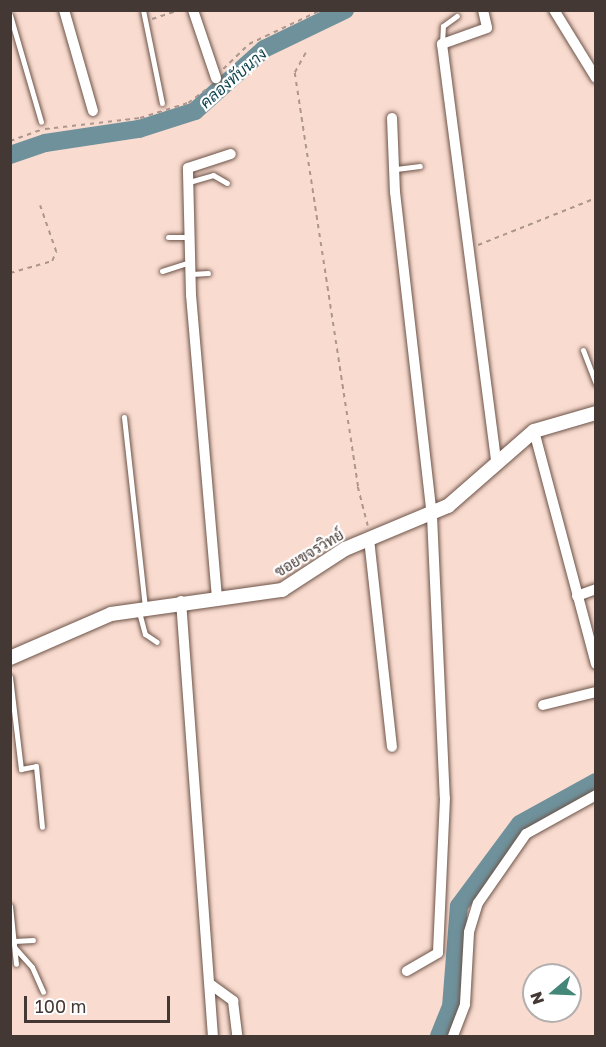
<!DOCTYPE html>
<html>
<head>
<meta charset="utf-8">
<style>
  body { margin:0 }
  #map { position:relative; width:606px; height:1047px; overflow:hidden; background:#f9dbcf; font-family:"Golos Text",Sarabun,sans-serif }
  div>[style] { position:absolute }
  .river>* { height:18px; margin:-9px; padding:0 9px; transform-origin:9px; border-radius:9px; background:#6f919b }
  .path>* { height:1.5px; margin-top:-0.75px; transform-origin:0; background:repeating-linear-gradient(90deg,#ac968d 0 4.5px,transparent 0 9px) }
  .roads { filter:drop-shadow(0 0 2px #6c5348) drop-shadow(0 0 2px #6c5348) }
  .service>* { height:5px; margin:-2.5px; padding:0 2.5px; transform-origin:2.5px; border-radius:2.5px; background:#fff }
  .minor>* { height:10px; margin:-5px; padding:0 5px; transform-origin:5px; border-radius:5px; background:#fff }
  .tertiary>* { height:14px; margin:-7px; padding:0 7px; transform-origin:7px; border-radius:7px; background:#fff }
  span { translate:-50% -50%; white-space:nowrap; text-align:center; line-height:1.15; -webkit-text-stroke:4.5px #fff; paint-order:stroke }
  .street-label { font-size:15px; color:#443834 }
  .water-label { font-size:16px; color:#083e4a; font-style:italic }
  .frame { position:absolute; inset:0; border:12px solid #443834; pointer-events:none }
  .north { position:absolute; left:522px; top:963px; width:60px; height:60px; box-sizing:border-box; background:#fff; border:2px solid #b4afae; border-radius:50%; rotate:251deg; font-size:16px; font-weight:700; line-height:24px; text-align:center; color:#443834 }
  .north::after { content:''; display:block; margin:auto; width:21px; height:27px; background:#448677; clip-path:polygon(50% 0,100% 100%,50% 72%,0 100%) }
  .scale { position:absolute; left:24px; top:996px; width:146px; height:27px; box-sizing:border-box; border:3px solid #443834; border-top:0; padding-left:8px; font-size:18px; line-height:21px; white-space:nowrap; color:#443834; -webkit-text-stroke:4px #fff; paint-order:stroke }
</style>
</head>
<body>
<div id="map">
  <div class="river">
    <div style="left:10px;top:155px;width:37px;rotate:-19deg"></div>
    <div style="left:45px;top:143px;width:95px;rotate:-8.5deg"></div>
    <div style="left:139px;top:129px;width:59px;rotate:-17.8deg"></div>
    <div style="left:195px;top:111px;width:93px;rotate:-41.9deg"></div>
    <div style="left:264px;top:49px;width:90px;rotate:-25.7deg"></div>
    <div style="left:439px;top:1036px;width:31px;rotate:-68deg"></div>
    <div style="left:451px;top:1007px;width:101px;rotate:-85.5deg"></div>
    <div style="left:459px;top:906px;width:102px;rotate:-53.4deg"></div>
    <div style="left:520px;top:824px;width:87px;rotate:-28.9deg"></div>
  </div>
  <div class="path">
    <div style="left:152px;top:19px;width:29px;rotate:-18deg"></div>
    <div style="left:306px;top:53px;width:23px;rotate:119deg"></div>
    <div style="left:295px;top:73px;width:419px;rotate:81.3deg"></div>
    <div style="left:358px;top:487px;width:40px;rotate:75.6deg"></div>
    <div style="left:223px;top:69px;width:36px;rotate:-44deg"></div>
    <div style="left:249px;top:44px;width:80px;rotate:-25.3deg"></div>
    <div style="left:45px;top:129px;width:96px;rotate:-6.6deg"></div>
    <div style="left:140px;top:118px;width:50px;rotate:-17.4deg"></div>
    <div style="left:188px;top:103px;width:26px;rotate:-37deg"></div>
    <div style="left:10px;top:141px;width:33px;rotate:-20deg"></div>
    <div style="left:478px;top:245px;width:127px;rotate:-21.7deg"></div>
    <div style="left:10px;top:273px;width:44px;rotate:-15.9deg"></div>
    <div style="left:52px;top:261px;width:10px;rotate:-66deg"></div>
    <div style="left:56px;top:252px;width:49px;rotate:-109.2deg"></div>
  </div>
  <div class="roads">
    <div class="service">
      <div style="left:143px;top:10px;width:95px;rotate:78.5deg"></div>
      <div style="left:10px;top:15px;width:111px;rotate:73.8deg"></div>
      <div style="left:442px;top:44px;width:18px;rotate:-87deg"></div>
      <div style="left:443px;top:26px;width:17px;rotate:-36deg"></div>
      <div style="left:396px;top:169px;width:24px;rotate:-7deg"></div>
      <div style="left:189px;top:182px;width:25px;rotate:-16deg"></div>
      <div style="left:213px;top:175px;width:16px;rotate:30deg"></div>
      <div style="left:168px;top:237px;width:21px"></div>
      <div style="left:162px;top:271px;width:29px;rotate:-18deg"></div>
      <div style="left:191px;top:274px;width:17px;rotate:-3deg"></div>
      <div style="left:583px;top:350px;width:36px;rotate:69deg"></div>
      <div style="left:124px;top:417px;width:191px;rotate:83.7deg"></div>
      <div style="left:139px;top:612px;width:23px;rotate:75deg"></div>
      <div style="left:145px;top:634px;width:14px;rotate:34deg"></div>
      <div style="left:10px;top:677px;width:93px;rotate:83.2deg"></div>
      <div style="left:21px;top:769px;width:15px;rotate:-11deg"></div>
      <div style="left:36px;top:766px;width:61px;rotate:84.4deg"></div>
      <div style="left:10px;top:906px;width:58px;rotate:84.1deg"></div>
      <div style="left:14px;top:941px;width:19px;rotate:-3deg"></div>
      <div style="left:15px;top:948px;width:25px;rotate:48deg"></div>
      <div style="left:32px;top:967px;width:27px;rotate:66deg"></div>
    </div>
    <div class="minor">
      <div style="left:64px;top:10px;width:105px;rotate:74deg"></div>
      <div style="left:193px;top:10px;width:72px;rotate:71.3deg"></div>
      <div style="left:483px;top:10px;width:18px;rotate:77deg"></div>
      <div style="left:487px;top:28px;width:48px;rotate:160.4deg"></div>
      <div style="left:442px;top:44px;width:421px;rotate:82.6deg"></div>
      <div style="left:554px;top:10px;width:80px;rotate:58.3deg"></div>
      <div style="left:392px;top:118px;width:74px;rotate:87.7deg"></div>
      <div style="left:395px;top:192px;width:326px;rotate:83.5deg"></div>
      <div style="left:432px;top:516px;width:282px;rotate:87.4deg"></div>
      <div style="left:445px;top:798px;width:155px;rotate:92.6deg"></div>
      <div style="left:438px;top:953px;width:36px;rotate:150deg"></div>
      <div style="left:534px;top:431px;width:241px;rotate:75.1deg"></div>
      <div style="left:369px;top:539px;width:209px;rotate:83.7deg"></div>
      <div style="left:577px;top:596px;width:20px;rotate:-20deg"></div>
      <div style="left:217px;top:598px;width:304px;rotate:-94.9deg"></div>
      <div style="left:191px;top:295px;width:127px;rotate:-91.4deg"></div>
      <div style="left:188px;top:168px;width:45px;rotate:-18deg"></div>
      <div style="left:181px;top:601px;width:436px;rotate:85.8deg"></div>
      <div style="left:543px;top:705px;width:55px;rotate:-13.8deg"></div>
      <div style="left:210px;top:984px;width:29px;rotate:36deg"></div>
      <div style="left:233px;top:1001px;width:35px;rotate:83deg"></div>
      <div style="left:453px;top:1036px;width:34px;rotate:-69deg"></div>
      <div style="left:465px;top:1004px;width:72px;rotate:-86.8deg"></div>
      <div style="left:469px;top:932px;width:30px;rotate:-73deg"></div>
      <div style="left:478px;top:903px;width:84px;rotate:-55.2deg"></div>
      <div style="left:526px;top:834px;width:80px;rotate:-29.1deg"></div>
    </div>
    <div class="tertiary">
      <div style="left:10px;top:658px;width:110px;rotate:-23.5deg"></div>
      <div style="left:111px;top:614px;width:173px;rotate:-8deg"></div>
      <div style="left:282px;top:590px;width:75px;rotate:-33.1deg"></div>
      <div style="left:345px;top:549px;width:112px;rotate:-22.7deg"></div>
      <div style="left:448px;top:506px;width:114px;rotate:-41.1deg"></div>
      <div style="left:534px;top:431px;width:65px;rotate:-16.2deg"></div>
    </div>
  </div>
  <div class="street-label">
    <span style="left:309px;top:553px;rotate:-31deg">ซอยขจรวิทย์</span>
  </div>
  <div class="water-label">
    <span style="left:233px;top:78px;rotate:-41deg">คลองทับนาง</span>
  </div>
  <div class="frame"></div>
  <div class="north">N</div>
  <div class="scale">100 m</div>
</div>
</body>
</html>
